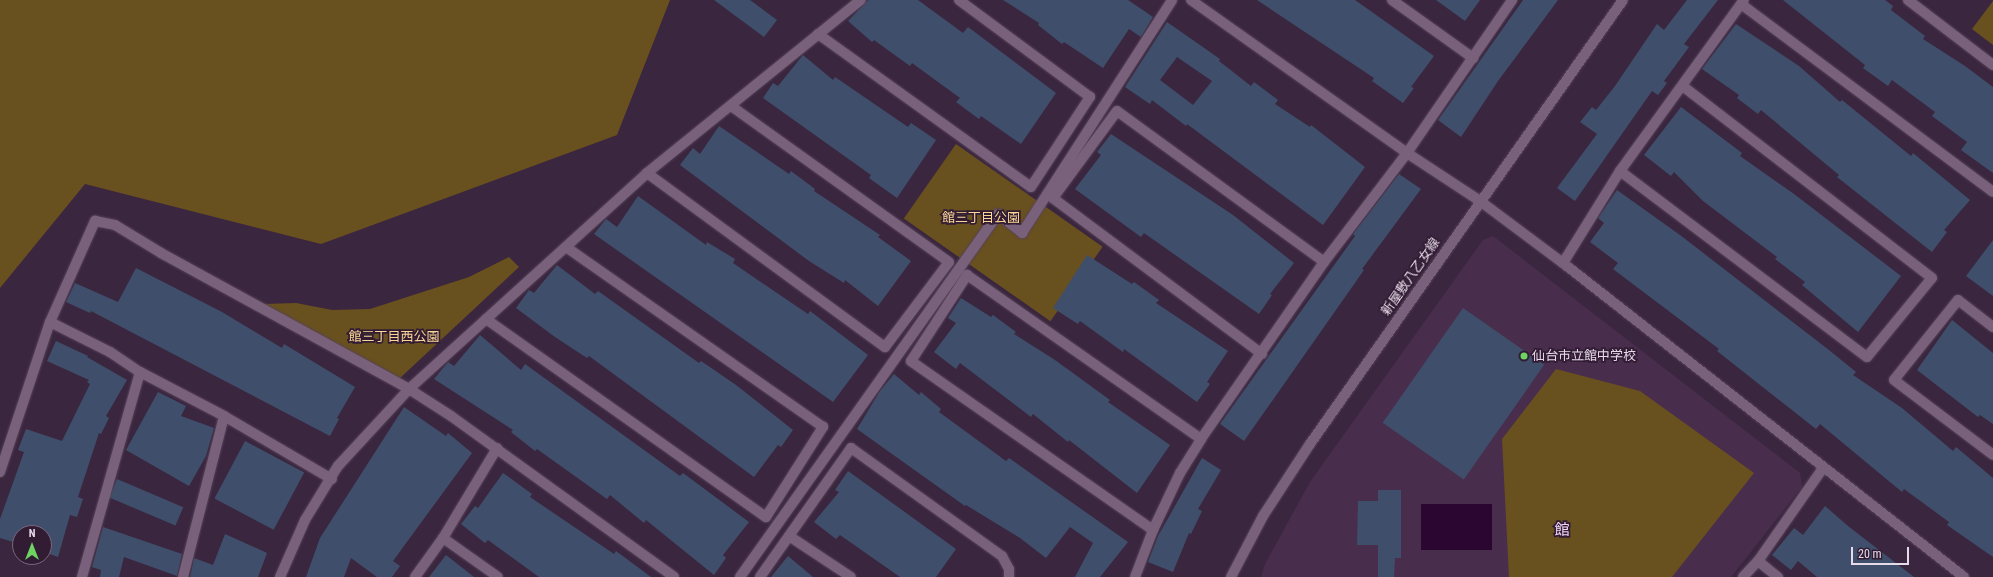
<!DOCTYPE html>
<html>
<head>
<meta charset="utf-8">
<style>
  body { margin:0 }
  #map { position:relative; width:1993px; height:577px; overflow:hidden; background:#3b263f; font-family:"Roboto Condensed","Noto Sans JP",sans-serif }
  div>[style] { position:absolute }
  .built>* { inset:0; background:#482e4c }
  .green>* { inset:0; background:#69501f; transform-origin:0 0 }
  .water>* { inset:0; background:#2a0630; transform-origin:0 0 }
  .building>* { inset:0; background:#3f4f6b; transform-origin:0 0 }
  .roads { filter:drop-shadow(0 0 1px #554358) drop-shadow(0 0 1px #554358) }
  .pedestrian>* { height:10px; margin:-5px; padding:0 5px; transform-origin:5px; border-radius:5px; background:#79617c }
  .minor>* { height:10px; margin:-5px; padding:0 5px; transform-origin:5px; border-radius:5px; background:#79617c }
  .tertiary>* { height:10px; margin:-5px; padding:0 5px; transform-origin:5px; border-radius:5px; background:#79617c }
  .dots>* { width:11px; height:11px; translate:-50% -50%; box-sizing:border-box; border:2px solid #311c34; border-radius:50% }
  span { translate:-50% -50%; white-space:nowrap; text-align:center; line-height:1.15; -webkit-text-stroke:3.5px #311c34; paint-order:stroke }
  .park-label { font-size:13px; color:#fbd695 }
  .street-label { font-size:13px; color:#e7dae9 }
  .poi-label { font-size:13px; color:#e7dae9 }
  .left { translate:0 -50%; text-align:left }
  .quarter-label { font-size:15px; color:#f0d4f4 }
  .north { position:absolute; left:12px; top:525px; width:40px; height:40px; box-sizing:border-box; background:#311c34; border:1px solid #7a687c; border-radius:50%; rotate:0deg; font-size:11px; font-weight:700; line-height:16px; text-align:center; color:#e7dae9 }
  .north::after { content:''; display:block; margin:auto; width:14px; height:18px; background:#6dd361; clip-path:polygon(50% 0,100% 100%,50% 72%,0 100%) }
  .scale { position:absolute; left:1851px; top:547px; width:58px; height:18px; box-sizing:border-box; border:2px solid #e7dae9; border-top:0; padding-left:5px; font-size:12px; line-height:14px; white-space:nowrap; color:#e7dae9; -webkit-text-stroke:3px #311c34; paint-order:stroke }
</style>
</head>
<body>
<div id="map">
  <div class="built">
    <div style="clip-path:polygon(1493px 236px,1800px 473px,1802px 487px,1731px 577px,1261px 577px,1265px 564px,1310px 482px,1483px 240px)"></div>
  </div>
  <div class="green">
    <div style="clip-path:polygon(0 0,670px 0,617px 135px,321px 244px,85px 184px,0 288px)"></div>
    <div style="clip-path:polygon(1993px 1px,1993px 45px,1972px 29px)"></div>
    <div style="left:956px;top:144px;width:179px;height:91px;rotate:35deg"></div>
    <div style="clip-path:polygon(509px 257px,519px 267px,399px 379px,263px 304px,296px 303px,332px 310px,370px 309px,469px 277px)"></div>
    <div style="clip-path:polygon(1556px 369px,1640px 391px,1754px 473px,1672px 577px,1509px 577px,1502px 439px)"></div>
  </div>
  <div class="water">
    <div style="left:1421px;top:504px;width:71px;height:46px"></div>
  </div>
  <div class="building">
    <div style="clip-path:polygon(714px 0,750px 0,777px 20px,764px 37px)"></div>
    <div style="clip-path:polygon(868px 0,918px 0,963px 33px,968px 27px,1056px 93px,1021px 144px,981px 116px,979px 119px,956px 102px,960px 98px,912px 63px,910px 66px,874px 40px,872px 42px,848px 21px)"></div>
    <div style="clip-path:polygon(1003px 0,1128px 0,1153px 17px,1141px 37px,1129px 29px,1103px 68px,1064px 42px,1062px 44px,1038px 25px,1039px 23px)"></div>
    <div style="clip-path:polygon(1257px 0,1355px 0,1434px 56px,1411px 87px,1414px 88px,1403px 103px,1372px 81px,1374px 78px)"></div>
    <div style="clip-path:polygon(1436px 0,1480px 0,1465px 21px)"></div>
    <div style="clip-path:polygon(1523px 0,1558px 0,1498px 81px,1461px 137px,1438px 120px)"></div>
    <div style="clip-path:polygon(1687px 0,1718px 0,1684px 44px,1689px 47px,1664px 81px,1667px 83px,1658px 95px,1652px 91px,1575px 201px,1557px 188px,1597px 134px,1580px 122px,1592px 107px,1596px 110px,1615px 86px,1657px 24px,1664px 30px)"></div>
    <div style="clip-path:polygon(1783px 0,1885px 0,1893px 6px,1891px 10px,1925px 36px,1923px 39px,1965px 66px,1993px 87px,1993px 173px,1961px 150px,1967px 142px,1932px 116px,1935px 112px,1892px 80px,1888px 86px,1863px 68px,1865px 65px)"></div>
    <div style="clip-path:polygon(evenodd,1167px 22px,1220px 59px,1219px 61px,1251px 86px,1254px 82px,1278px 100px,1275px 104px,1310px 127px,1311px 125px,1365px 167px,1323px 225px,1187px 124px,1186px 126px,1152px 100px,1150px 104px,1125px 87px,1167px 22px,1177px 57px,1212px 81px,1193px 105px,1160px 80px,1177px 57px)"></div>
    <div style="clip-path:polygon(1736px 24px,1799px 66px,1840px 102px,1842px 100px,1911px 156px,1913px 153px,1970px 200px,1944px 230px,1947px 232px,1932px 252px,1837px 177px,1839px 175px,1761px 110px,1758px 114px,1737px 98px,1739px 95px,1702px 69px)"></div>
    <div style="clip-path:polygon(803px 55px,833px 80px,835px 77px,908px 127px,911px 123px,936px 140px,897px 198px,869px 178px,871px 175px,763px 98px,773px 83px,778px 86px)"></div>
    <div style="clip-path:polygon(1681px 107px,1742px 153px,1740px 156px,1794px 194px,1901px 276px,1858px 332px,1802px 285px,1805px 282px,1775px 259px,1777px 257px,1703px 201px,1674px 172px,1671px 176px,1644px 155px)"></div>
    <div style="clip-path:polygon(719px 126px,789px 174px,791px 171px,815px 189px,814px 191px,880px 235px,878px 237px,911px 261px,878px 306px,845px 280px,844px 283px,809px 261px,680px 165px,693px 148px,700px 154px)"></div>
    <div style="clip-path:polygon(1111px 134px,1233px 215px,1294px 263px,1270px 294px,1272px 295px,1259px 314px,1144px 233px,1141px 237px,1075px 189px,1101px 155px,1097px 152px)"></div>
    <div style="clip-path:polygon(1399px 174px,1421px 189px,1362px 269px,1364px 270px,1244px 441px,1220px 424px,1355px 236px,1353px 234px)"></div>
    <div style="clip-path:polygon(1617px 190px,1680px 235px,1829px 350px,1856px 372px,1853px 375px,1902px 408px,1953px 451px,1956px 447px,1993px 478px,1993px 557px,1947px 525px,1949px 522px,1904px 489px,1902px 492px,1820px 424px,1816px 429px,1717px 351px,1719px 349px,1613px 269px,1618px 263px,1590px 242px,1604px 223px,1598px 218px)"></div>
    <div style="clip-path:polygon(638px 196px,706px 245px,707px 242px,735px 259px,733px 263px,774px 291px,808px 314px,810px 311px,868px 355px,833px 402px,594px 234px,606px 219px,617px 227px)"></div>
    <div style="clip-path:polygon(1993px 240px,1993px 296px,1966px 276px)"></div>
    <div style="clip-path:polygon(1087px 255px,1132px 284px,1134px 282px,1159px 300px,1156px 303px,1228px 351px,1207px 382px,1210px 384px,1197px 402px,1124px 349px,1123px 352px,1080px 321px,1078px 324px,1053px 308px)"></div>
    <div style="clip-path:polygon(557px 265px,595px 294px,598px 291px,699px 363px,701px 361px,736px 385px,793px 430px,781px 447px,778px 445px,754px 477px,589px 356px,587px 358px,555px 337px,516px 308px,529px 290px,534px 293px)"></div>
    <div style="clip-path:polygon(136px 268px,222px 312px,282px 348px,284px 344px,355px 387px,337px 418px,339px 419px,330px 436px,91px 311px,90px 313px,66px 302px,75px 283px,118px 302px)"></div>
    <div style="clip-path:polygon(961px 298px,991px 317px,993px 315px,1016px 332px,1014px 334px,1055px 360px,1110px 400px,1108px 402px,1170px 445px,1137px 493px,1069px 440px,1068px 442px,1033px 414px,1031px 417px,960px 363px,956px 369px,934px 352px,956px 323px,948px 318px)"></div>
    <div style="left:1463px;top:308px;width:99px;height:140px;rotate:35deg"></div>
    <div style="clip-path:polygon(1952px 320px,1993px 353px,1993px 424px,1980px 415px,1978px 417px,1917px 370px)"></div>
    <div style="clip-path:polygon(480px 335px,521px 370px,525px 364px,680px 476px,683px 473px,749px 522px,723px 555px,726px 558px,714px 575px,646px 520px,644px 523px,610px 495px,607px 499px,537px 449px,535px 451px,511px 432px,513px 430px,434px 379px,448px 362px,454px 366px)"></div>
    <div style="clip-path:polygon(56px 341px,88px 356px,87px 357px,127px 380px,106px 416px,109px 418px,101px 434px,99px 433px,78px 497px,83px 499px,77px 517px,70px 515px,58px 557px,44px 552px,44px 533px,20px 533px,20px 544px,0 538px,0 519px,24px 452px,18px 450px,26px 429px,62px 441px,90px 384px,87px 382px,89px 380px,47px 361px)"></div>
    <div style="clip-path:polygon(894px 374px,919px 395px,921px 392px,941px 409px,939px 412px,1006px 461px,1009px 458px,1128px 542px,1100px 577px,1075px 577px,1093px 543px,1070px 527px,1046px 558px,1020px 538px,966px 505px,965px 506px,857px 429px,880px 391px)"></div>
    <div style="clip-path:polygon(158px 392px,186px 406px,181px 416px,214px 428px,206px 456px,189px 486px,126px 450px)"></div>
    <div style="clip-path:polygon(404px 407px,446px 436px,448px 433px,472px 453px,393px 561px,400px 566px,392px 577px,377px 577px,351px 558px,344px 577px,306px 577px,320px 538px)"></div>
    <div style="left:245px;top:441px;width:67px;height:65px;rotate:28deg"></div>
    <div style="clip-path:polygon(1202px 458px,1221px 470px,1198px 509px,1202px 511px,1191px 534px,1189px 533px,1173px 572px,1148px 562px,1158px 536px)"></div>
    <div style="clip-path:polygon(848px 471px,956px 549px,936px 577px,900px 577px,840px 535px,836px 539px,814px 522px,839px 492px,835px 490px)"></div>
    <div style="clip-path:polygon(503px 473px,532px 494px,530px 497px,614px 554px,616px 551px,651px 577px,539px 577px,488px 540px,485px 543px,461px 524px,475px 506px,478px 508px)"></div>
    <div style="left:117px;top:479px;width:72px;height:20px;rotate:23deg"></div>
    <div style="clip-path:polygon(1378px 490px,1401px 490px,1401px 558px,1395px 558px,1394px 577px,1378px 577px,1378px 545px,1357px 545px,1358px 501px,1378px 501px)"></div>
    <div style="clip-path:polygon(1825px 506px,1848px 526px,1914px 577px,1817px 577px,1798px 561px,1791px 570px,1772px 555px,1794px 528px,1803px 535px)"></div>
    <div style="clip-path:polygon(103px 527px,182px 554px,177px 576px,124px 557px,119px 577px,100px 577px,101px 570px,92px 567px)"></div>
    <div style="clip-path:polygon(225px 534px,267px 553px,258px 577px,190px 577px,194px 558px,213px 565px)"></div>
    <div style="clip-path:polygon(446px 555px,474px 577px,429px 577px)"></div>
    <div style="clip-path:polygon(788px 556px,813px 577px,771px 577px)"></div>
  </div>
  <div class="roads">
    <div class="pedestrian">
      <div style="left:740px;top:577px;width:445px;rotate:-54.6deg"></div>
      <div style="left:998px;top:214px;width:31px;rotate:38deg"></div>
      <div style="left:1022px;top:233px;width:277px;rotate:-57.2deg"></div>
    </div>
    <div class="minor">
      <div style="left:1392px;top:0;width:100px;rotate:35.6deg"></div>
      <div style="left:1908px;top:0;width:107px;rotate:37.4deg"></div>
      <div style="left:1741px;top:4px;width:314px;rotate:36.7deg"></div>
      <div style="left:818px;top:34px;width:262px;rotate:35.7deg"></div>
      <div style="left:1031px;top:187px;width:108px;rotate:-56.8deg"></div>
      <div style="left:1090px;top:97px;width:163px;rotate:-143.5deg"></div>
      <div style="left:1620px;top:171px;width:309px;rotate:37deg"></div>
      <div style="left:1867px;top:357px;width:102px;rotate:-50.6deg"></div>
      <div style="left:1932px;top:278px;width:314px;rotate:-142.4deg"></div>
      <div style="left:647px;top:173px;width:295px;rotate:36.2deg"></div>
      <div style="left:885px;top:347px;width:106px;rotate:-53deg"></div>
      <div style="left:949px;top:262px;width:268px;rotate:-144.4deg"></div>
      <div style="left:1563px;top:263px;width:108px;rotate:-58.2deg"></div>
      <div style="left:1620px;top:171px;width:211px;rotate:-54.1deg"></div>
      <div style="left:486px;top:319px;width:343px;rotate:35.3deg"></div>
      <div style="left:766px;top:517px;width:107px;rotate:-57.7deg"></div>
      <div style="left:823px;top:427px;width:314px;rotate:-145deg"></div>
      <div style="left:50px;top:322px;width:67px;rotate:26.6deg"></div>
      <div style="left:110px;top:352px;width:36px;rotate:34deg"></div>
      <div style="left:140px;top:372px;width:95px;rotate:27.6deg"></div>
      <div style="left:224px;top:416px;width:125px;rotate:30.3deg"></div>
      <div style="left:1993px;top:327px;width:44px;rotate:-142.4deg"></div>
      <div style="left:1958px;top:300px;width:102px;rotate:128.7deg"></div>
      <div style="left:1894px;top:380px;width:124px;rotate:37.1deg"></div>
      <div style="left:1262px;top:354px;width:261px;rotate:-143.3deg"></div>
      <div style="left:1053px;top:198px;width:108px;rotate:-53.7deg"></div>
      <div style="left:1117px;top:111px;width:256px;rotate:36.1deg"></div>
      <div style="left:0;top:472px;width:158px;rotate:-71.6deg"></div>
      <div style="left:50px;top:322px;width:111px;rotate:-66deg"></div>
      <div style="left:95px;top:221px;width:20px;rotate:11deg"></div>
      <div style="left:115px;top:225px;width:54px;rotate:31.3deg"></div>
      <div style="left:161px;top:253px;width:283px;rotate:28.7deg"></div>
      <div style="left:409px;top:389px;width:50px;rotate:32.7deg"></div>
      <div style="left:451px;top:416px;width:275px;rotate:35.8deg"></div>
      <div style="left:1153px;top:530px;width:295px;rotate:-145.1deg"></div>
      <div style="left:911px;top:361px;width:103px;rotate:-56.9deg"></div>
      <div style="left:967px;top:275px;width:286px;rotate:35deg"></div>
      <div style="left:789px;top:536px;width:74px;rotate:33.5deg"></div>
      <div style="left:443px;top:538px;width:67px;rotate:35.3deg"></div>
      <div style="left:1758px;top:561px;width:26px;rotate:39deg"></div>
      <div style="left:82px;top:577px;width:213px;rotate:-74.2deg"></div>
      <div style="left:183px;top:577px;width:166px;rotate:-75.7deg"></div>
      <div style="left:280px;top:577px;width:62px;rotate:-66.3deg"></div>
      <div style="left:305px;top:520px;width:63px;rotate:-58.6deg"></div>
      <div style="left:338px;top:466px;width:105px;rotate:-47.3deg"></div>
      <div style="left:415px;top:577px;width:48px;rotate:-54.3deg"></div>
      <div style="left:443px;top:538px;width:105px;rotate:-59deg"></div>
      <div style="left:760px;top:577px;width:158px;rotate:-54.8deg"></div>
      <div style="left:851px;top:448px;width:186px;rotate:35.6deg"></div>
      <div style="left:1002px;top:556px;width:15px;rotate:62deg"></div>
      <div style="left:1009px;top:569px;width:8px;rotate:90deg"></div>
      <div style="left:1135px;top:577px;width:50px;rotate:-69deg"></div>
      <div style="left:1153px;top:530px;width:63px;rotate:-64.7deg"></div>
      <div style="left:1180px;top:473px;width:40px;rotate:-58deg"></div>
      <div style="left:1201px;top:439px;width:216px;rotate:-55.2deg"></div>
      <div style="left:1324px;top:262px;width:137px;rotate:-52.7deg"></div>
      <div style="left:1407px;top:153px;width:186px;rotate:-55.5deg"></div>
      <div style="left:1743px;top:577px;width:22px;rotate:-47deg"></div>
      <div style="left:1758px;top:561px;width:113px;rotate:-55deg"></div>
    </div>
    <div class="tertiary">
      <div style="left:1191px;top:0;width:265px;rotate:35.3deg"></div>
      <div style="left:1407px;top:153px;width:87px;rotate:33.3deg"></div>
      <div style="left:1480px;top:201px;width:104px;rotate:36.8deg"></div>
      <div style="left:1563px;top:263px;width:509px;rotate:38.06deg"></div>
      <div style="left:409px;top:389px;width:321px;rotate:-42.2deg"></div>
      <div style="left:647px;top:173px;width:275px;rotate:-39deg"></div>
      <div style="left:1231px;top:577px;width:69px;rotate:-62.3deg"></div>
      <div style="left:1263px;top:516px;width:86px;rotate:-56.9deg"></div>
      <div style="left:1310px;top:444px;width:543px;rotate:-54.82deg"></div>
    </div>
  </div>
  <div class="dots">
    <div style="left:1524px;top:356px;background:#6dd361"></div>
  </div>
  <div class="park-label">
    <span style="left:981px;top:218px">館三丁目公園</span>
    <span style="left:394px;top:337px">館三丁目西公園</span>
  </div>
  <div class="street-label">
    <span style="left:1411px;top:277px;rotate:-55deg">新屋敷八乙女線</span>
  </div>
  <div class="poi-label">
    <span class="left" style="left:1532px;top:356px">仙台市立館中学校</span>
  </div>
  <div class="quarter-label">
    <span style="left:1562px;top:531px">館</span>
  </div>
  <div class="north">N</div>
  <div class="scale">20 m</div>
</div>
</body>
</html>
